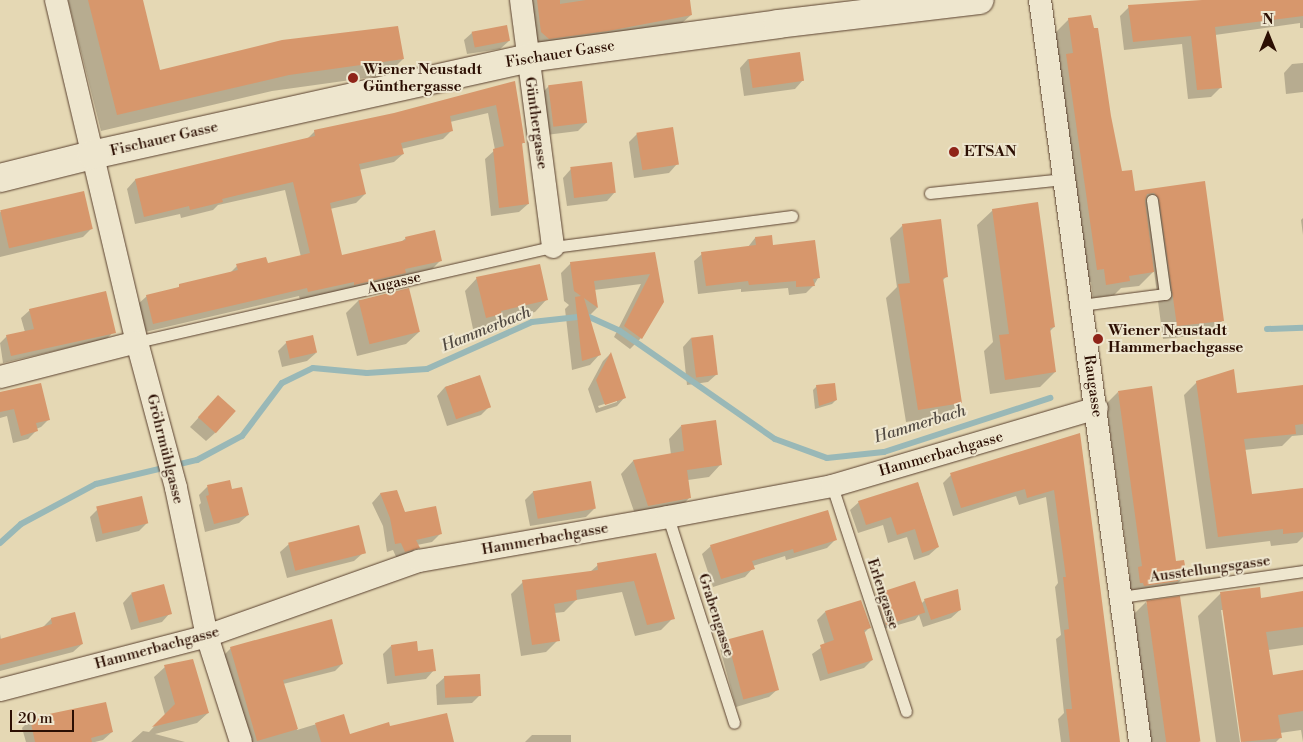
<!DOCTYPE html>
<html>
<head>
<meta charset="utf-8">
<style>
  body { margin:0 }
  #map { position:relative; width:1303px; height:742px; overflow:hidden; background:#e5d8b4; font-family:"Libre Bodoni",serif }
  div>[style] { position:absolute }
  .shadow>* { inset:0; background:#0003 }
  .stream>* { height:6px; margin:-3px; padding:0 3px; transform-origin:3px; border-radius:3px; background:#99b8b7 }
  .building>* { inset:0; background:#d7976c; transform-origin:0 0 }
  .roads { filter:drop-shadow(0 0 1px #5a412f) drop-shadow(0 0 1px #5a412f) }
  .lane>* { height:11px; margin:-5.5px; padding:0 5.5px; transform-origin:5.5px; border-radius:5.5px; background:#eee6ce }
  .street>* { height:22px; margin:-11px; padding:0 11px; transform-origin:11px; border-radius:11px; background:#eee6ce }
  .secondary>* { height:28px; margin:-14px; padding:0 14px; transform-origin:14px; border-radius:14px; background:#eee6ce }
  .dots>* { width:14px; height:14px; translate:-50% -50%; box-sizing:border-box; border:2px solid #eee6ce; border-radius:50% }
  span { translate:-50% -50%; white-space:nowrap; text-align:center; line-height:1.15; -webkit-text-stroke:4px #eee6ce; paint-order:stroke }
  .street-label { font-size:15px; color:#2c0f03 }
  .poi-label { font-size:15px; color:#2c0f03; font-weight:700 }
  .left { translate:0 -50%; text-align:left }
  .water-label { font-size:16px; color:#524a42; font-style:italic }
  .north { position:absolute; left:1243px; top:10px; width:50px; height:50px; -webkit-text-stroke:4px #eee6ce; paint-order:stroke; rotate:0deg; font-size:14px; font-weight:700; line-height:20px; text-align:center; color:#2c0f03 }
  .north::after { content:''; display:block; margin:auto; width:18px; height:22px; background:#2c0f03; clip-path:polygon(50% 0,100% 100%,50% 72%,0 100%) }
  .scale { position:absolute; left:10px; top:710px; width:64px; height:22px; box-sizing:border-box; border:2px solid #2c0f03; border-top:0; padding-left:6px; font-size:15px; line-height:18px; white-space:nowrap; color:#2c0f03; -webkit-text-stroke:4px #eee6ce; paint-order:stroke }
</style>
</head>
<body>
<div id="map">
  <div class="shadow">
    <div style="clip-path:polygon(68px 0,141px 0,159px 71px,403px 59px,387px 75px,272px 91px,101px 131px)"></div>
    <div style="clip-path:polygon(527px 0,688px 0,691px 15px,682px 23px,540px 47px,533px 40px)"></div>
    <div style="clip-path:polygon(1214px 0,1303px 0,1303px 28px,1300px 28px,1300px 23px,1215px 35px,1221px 87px,1211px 97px,1188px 99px,1182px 44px,1124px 50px,1120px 16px,1129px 7px,1162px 3px,1162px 6px)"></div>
    <div style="clip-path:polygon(1069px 19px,1109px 116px,1121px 172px,1134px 192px,1204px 183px,1222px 321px,1209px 334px,1163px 339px,1154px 271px,1139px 286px,1121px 288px,1114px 295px,1093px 298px,1091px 282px,1083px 283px,1055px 33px)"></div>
    <div style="clip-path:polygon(473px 32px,509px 41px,500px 49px,467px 54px,464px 40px)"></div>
    <div style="clip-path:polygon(748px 59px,803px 80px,795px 89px,744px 96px,740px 68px)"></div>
    <div style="clip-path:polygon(1303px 63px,1303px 92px,1286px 94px,1284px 73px,1292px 64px)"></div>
    <div style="clip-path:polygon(514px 83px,524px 142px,521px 145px,528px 204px,519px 212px,491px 216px,485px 159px,495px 150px,488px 113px,450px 122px,452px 130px,443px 139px,401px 149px,403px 154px,394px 162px,359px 170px,365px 194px,356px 203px,330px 209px,341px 256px,401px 242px,406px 238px,441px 260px,432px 269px,300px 300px,299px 296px,145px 332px,138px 304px,147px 296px,229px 274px,237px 266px,267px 265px,301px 257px,285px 190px,218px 205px,213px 210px,181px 218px,180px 214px,135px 224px,127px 189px,135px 180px,306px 140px,315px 131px,394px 114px)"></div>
    <div style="clip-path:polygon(549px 86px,586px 123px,578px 131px,546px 135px,540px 95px)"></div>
    <div style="clip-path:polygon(637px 134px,677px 164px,669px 173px,634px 178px,629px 142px)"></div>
    <div style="clip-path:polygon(571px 169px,615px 192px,607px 201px,567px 206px,563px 178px)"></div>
    <div style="clip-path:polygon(993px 210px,1054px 327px,1049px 332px,1055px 372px,1040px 387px,990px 394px,984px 351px,993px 342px,977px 225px)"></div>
    <div style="clip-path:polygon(0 212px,92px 228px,83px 237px,0 257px)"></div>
    <div style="clip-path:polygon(1303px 218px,1303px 235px,1301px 220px)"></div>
    <div style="clip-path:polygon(903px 225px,947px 276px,942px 281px,961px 402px,948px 415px,906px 422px,886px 298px,897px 287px,890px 238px)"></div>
    <div style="clip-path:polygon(755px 238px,818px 278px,814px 285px,806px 293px,789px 295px,788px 288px,741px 292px,741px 289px,698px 294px,694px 261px,702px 254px,748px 247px)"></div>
    <div style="clip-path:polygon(654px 253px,663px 302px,641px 338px,630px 349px,614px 337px,641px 284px,594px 290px,597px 308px,588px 317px,600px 354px,590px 365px,572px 370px,565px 309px,569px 305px,564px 301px,561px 273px,571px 263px)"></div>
    <div style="clip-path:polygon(477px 278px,547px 299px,535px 312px,493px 322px,488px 326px,473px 329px,465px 291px)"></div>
    <div style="clip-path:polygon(359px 300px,419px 332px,406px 344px,357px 356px,346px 313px)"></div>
    <div style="clip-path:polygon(30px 310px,115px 331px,106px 339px,3px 363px,0 343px,7px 336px,25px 332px,21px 318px)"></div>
    <div style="clip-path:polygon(691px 338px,717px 374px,708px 382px,687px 385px,683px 347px)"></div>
    <div style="clip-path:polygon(286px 343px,316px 353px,307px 361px,282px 367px,278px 351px)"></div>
    <div style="clip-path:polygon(evenodd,610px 354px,625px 397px,617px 406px,596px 413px,588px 389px,603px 361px,610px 354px,617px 400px,617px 402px,599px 408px,598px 406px,617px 400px)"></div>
    <div style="clip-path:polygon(479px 376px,490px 406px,481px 415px,447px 426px,437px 396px,445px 387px)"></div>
    <div style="clip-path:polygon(1197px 382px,1236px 394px,1303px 386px,1303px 435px,1292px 436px,1282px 446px,1244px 450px,1250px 495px,1303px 489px,1303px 537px,1297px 543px,1271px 546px,1270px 541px,1206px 549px,1184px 395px)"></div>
    <div style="clip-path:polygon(817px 386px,836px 400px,832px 404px,815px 409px,813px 390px)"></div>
    <div style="clip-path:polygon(1118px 392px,1175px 562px,1185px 576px,1173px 588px,1132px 597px,1127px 580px,1130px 576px,1106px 404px)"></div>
    <div style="clip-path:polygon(0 394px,48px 420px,41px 427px,36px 429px,36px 431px,28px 439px,13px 443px,7px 416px,0 418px)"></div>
    <div style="clip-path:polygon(210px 405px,215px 433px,206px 441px,190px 427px)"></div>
    <div style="clip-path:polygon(681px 426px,721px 464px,709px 477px,688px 480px,690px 497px,678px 510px,636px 517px,621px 474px,633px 461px,671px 455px,669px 439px)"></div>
    <div style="clip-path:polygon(1079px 434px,1118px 742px,1061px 742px,1058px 719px,1064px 713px,1056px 639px,1061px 635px,1055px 587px,1058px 583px,1046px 497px,1019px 505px,1016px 496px,953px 516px,943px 483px,951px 475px)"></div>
    <div style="clip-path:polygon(918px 483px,938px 547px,929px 555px,914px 560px,907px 537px,888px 543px,883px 525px,858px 533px,850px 510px,859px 502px)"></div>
    <div style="clip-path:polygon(207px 487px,231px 491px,248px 515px,239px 523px,205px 532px,199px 505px,201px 503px,199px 495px)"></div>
    <div style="clip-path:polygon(396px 491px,405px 513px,440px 534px,432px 542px,417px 545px,410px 556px,397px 559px,393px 550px,387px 552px,383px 526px,372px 503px,380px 494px)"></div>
    <div style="clip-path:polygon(534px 491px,595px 508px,586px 517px,530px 526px,525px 500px)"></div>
    <div style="clip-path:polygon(98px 509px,147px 523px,139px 531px,96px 542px,90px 517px)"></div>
    <div style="clip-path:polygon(835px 540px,827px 548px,786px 560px,785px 556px,753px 566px,753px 568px,745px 577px,713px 587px,702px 554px,711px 546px)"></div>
    <div style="clip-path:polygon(289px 544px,363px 553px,354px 561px,287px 578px,280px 552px)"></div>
    <div style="clip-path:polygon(655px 554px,673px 618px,661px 630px,635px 636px,622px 592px,576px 600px,564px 612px,554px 613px,558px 640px,546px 652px,521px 656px,511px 594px,523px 582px,590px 572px,598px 565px)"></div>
    <div style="clip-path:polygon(1259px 588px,1260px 599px,1303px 593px,1303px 645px,1268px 650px,1271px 676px,1303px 671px,1303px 742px,1301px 730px,1280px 733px,1280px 738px,1276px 742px,1243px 742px,1223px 610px,1221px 610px,1240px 742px,1216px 742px,1198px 616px,1220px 594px)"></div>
    <div style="clip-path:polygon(131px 594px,170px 613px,162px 622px,131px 630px,123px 603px)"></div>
    <div style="clip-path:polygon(876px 596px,921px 604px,925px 600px,960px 610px,951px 618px,923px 627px,919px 615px,915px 620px,877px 631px,868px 605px)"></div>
    <div style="clip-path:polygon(1146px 602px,1199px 742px,1141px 742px,1124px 624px)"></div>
    <div style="clip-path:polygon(825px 612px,869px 628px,863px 634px,872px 660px,864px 668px,820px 681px,812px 654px,825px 645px,817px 620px)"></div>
    <div style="clip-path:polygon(74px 613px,82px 644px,73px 652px,0 671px,0 634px,1px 640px,42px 628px,51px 619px)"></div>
    <div style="clip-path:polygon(728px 640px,778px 689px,769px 697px,736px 707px,720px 649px)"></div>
    <div style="clip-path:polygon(391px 646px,434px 670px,426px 679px,387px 684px,383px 654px)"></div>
    <div style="clip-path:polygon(231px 648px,342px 664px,335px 671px,283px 684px,297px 730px,343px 716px,344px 742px,250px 742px,224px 655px)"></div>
    <div style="clip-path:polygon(165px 667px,208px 713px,197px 723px,155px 734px,185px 742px,131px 742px,143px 731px,149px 732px,165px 715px,154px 677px)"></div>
    <div style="clip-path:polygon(445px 677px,480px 695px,472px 703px,437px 705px,436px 685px)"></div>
    <div style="clip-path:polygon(31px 719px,112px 732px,103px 740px,95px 742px,26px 742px,22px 728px)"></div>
    <div style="clip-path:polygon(532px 735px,571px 735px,571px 742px,525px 742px)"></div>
  </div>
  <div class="stream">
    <div style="left:1267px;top:329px;width:36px;rotate:-2deg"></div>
    <div style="left:0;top:543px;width:28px;rotate:-42deg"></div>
    <div style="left:21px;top:524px;width:85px;rotate:-28.1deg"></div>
    <div style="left:96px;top:484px;width:104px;rotate:-13.4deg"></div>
    <div style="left:197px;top:460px;width:51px;rotate:-28.1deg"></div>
    <div style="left:242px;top:436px;width:66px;rotate:-53deg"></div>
    <div style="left:282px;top:383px;width:34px;rotate:-26deg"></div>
    <div style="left:313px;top:368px;width:54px;rotate:5.3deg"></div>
    <div style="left:367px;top:373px;width:60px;rotate:-3.8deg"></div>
    <div style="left:427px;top:369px;width:115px;rotate:-24.1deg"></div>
    <div style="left:532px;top:322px;width:55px;rotate:-6.2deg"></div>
    <div style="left:587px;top:316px;width:36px;rotate:24deg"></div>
    <div style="left:620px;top:331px;width:189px;rotate:34.9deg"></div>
    <div style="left:775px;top:439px;width:55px;rotate:20.1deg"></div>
    <div style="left:827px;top:458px;width:57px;rotate:-6deg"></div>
    <div style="left:884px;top:452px;width:175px;rotate:-18deg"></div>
  </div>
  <div class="building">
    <div style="clip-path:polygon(88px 0,143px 0,160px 70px,282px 40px,398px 26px,404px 59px,289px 75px,117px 115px)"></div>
    <div style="clip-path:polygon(537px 0,560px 0,560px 4px,586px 0,690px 0,692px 15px,608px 31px,549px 39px,541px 32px)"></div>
    <div style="clip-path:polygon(1202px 0,1303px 0,1303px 16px,1215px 27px,1222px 88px,1197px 90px,1191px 36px,1133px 42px,1128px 5px)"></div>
    <div style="clip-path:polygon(1091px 15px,1094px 28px,1098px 28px,1111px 116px,1122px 171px,1132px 170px,1135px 191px,1205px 181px,1224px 321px,1177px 326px,1159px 199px,1154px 193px,1147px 194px,1145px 201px,1154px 272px,1129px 276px,1130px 281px,1106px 285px,1104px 269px,1097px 270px,1066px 54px,1073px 53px,1068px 18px)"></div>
    <div style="left:507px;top:25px;width:16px;height:36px;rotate:79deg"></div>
    <div style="left:800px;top:52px;width:29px;height:52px;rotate:82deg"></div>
    <div style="clip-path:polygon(515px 81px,525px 143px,522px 143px,529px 204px,499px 208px,493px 149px,504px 146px,496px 105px,450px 116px,453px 131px,401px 143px,404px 154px,359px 164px,366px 194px,330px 203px,342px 255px,406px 240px,405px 237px,435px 230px,442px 261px,405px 269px,406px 273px,354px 285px,354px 282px,308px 292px,307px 288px,153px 324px,146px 295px,179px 287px,179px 284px,238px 270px,236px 264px,266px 257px,268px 263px,310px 253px,293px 182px,222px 199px,223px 202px,190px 210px,189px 206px,144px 217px,135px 179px,315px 136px,314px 130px,394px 113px)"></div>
    <div style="left:582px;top:81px;width:42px;height:34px;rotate:83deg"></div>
    <div style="left:673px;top:127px;width:38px;height:37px;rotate:81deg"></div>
    <div style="left:612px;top:162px;width:31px;height:42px;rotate:83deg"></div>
    <div style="left:84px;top:191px;width:39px;height:86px;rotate:77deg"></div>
    <div style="clip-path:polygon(1038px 202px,1055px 327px,1050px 328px,1056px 372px,1005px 380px,999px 335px,1009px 334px,992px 209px)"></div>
    <div style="clip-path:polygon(941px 219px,948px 277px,943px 278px,962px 403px,918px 410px,898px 284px,910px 283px,902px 224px)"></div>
    <div style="clip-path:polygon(772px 235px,773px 245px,815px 240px,820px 278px,813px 279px,815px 286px,796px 287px,796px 281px,749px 285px,748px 281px,706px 286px,701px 252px,756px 245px,755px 237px)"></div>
    <div style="clip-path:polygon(655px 252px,664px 302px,642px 339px,624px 326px,650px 274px,594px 281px,598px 308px,584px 298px,601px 355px,582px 361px,575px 297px,581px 296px,574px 291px,570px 262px)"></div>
    <div style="clip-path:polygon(540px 264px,548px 300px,501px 311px,502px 314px,486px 318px,476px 277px)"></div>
    <div style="left:409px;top:288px;width:45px;height:52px;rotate:76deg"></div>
    <div style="clip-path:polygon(106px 291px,116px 333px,11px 356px,6px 335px,34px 329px,29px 309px)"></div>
    <div style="left:313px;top:335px;width:18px;height:28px;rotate:77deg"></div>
    <div style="left:713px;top:335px;width:40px;height:22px;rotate:83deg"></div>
    <div style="clip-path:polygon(611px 352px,626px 398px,605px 405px,596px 380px)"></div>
    <div style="clip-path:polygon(1234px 369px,1237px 393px,1303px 385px,1303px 424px,1295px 425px,1296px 434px,1244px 439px,1252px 494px,1303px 488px,1303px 532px,1283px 534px,1283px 529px,1218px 537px,1196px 381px)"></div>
    <div style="left:480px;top:375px;width:34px;height:37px;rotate:71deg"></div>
    <div style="clip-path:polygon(41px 383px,50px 420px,36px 423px,38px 431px,21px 436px,14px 409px,0 412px,0 392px)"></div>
    <div style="clip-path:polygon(835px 383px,837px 400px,819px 406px,816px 385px)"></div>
    <div style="clip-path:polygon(1152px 386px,1176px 561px,1184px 560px,1187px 576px,1177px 578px,1178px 581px,1144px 586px,1143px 583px,1140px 583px,1138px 567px,1142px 566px,1118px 391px)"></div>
    <div style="left:218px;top:395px;width:24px;height:30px;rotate:42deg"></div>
    <div style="clip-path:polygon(716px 420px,722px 465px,687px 470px,691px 498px,648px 506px,633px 460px,684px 451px,681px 425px)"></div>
    <div style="clip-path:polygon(1080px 433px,1093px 531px,1120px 742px,1070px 742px,1066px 709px,1072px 709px,1064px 630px,1069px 629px,1063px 577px,1066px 577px,1054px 490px,1027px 498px,1025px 489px,961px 508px,950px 473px)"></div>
    <div style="clip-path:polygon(230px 480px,232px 489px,242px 487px,249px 515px,214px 524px,206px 496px,209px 495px,207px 485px)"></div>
    <div style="left:591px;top:481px;width:28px;height:59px;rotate:80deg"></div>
    <div style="clip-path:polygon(918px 482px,939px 547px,922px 553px,915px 529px,897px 535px,891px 517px,866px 525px,858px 501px)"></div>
    <div style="clip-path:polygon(397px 490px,405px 512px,436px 506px,442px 534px,416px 540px,420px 548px,405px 552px,401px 543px,395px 544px,390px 518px,380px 493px)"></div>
    <div style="left:142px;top:496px;width:28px;height:47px;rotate:77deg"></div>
    <div style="clip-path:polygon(828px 510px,837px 540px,794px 553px,793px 549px,752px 561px,755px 569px,721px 579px,710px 545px)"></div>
    <div style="left:359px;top:525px;width:29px;height:73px;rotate:76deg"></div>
    <div style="clip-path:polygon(656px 553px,675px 619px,647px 625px,634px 581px,576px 590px,577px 600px,554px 604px,560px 641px,532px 645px,522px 580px,598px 570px,597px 563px)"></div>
    <div style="left:915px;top:581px;width:33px;height:41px;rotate:72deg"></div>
    <div style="left:164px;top:584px;width:31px;height:34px;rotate:75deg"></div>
    <div style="clip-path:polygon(1260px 587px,1261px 598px,1303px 591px,1303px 627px,1266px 632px,1273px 675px,1303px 670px,1303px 711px,1278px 715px,1282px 738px,1241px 742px,1220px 592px)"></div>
    <div style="clip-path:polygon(958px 589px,961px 610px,931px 620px,924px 599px)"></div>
    <div style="left:1180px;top:596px;width:147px;height:34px;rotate:82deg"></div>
    <div style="clip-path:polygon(861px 600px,871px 628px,864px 630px,873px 660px,828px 674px,820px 645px,834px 640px,825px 611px)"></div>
    <div style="clip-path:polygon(75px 612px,83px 644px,0 665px,0 639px,52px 624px,51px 618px)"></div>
    <div style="clip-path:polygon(332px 619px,343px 664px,283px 680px,298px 729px,257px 741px,230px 647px)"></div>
    <div style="left:763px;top:630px;width:62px;height:37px;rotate:75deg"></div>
    <div style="clip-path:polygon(417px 641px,418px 651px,433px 649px,436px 671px,395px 676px,391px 645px)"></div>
    <div style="clip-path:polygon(193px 659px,209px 713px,152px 727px,175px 704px,164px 665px)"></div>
    <div style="left:480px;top:674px;width:22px;height:36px;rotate:87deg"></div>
    <div style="clip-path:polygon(106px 702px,113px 732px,91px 738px,92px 742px,35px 742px,30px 718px)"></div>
    <div style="clip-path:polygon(447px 713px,454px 742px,321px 742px,315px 723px,344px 714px,350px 734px,389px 722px,390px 726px)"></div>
  </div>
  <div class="roads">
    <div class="lane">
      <div style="left:930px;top:193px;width:134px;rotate:-6deg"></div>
      <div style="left:1081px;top:305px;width:85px;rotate:-7.5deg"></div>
      <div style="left:1165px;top:294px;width:95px;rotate:-97.9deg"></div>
      <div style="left:137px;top:342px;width:427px;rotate:-12.9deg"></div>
      <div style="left:553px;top:247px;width:241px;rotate:-7.4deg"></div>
      <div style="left:832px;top:486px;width:237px;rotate:71.8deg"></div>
      <div style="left:668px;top:517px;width:216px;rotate:72.2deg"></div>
      <div style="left:1121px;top:597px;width:184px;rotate:-8.1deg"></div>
    </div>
    <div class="street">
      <div style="left:56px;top:0;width:351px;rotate:76.7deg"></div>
      <div style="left:137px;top:342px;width:151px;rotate:75deg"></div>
      <div style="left:176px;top:488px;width:151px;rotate:78.2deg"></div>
      <div style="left:207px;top:636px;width:111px;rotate:72.2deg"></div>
      <div style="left:521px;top:0;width:249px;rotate:82.6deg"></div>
      <div style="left:1040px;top:0;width:749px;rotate:82.32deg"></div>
      <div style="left:0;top:377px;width:141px;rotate:-14.3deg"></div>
      <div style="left:0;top:690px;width:214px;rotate:-14.6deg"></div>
      <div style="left:207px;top:636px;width:225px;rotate:-19.5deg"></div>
      <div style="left:419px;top:561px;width:253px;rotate:-10deg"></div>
      <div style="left:668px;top:517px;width:167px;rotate:-10.7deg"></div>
      <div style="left:832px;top:486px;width:276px;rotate:-16.4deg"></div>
    </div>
    <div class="secondary">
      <div style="left:0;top:178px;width:95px;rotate:-14deg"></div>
      <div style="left:92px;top:155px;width:447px;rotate:-12.5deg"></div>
      <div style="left:528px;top:58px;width:252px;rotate:-7.7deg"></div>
      <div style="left:778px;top:24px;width:203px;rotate:-6.8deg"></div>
    </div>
  </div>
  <div class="dots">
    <div style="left:353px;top:78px;background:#8f2418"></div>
    <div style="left:954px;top:152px;background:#8f2418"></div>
    <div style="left:1098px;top:339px;background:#8f2418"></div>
  </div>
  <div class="street-label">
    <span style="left:560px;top:54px;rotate:-9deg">Fischauer Gasse</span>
    <span style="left:536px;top:123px;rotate:82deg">Günthergasse</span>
    <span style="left:164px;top:139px;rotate:-13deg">Fischauer Gasse</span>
    <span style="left:394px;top:283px;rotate:-13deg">Augasse</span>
    <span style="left:1093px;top:386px;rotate:82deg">Raugasse</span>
    <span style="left:165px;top:449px;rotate:76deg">Gröhrmühlgasse</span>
    <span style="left:941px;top:454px;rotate:-16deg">Hammerbachgasse</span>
    <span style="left:545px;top:539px;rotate:-10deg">Hammerbachgasse</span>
    <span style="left:1210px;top:569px;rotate:-8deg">Ausstellungsgasse</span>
    <span style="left:883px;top:594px;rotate:72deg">Erlengasse</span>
    <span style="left:716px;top:615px;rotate:72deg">Grabengasse</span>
    <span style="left:157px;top:648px;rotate:-15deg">Hammerbachgasse</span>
  </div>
  <div class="poi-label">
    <span class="left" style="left:363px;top:78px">Wiener Neustadt<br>Günthergasse</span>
    <span class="left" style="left:964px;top:152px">ETSAN</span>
    <span class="left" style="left:1108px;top:339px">Wiener Neustadt<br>Hammerbachgasse</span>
  </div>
  <div class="water-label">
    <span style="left:486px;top:329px;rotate:-22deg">Hammerbach</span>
    <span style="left:920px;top:424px;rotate:-17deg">Hammerbach</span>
  </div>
  <div class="north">N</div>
  <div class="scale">20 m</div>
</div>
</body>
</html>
